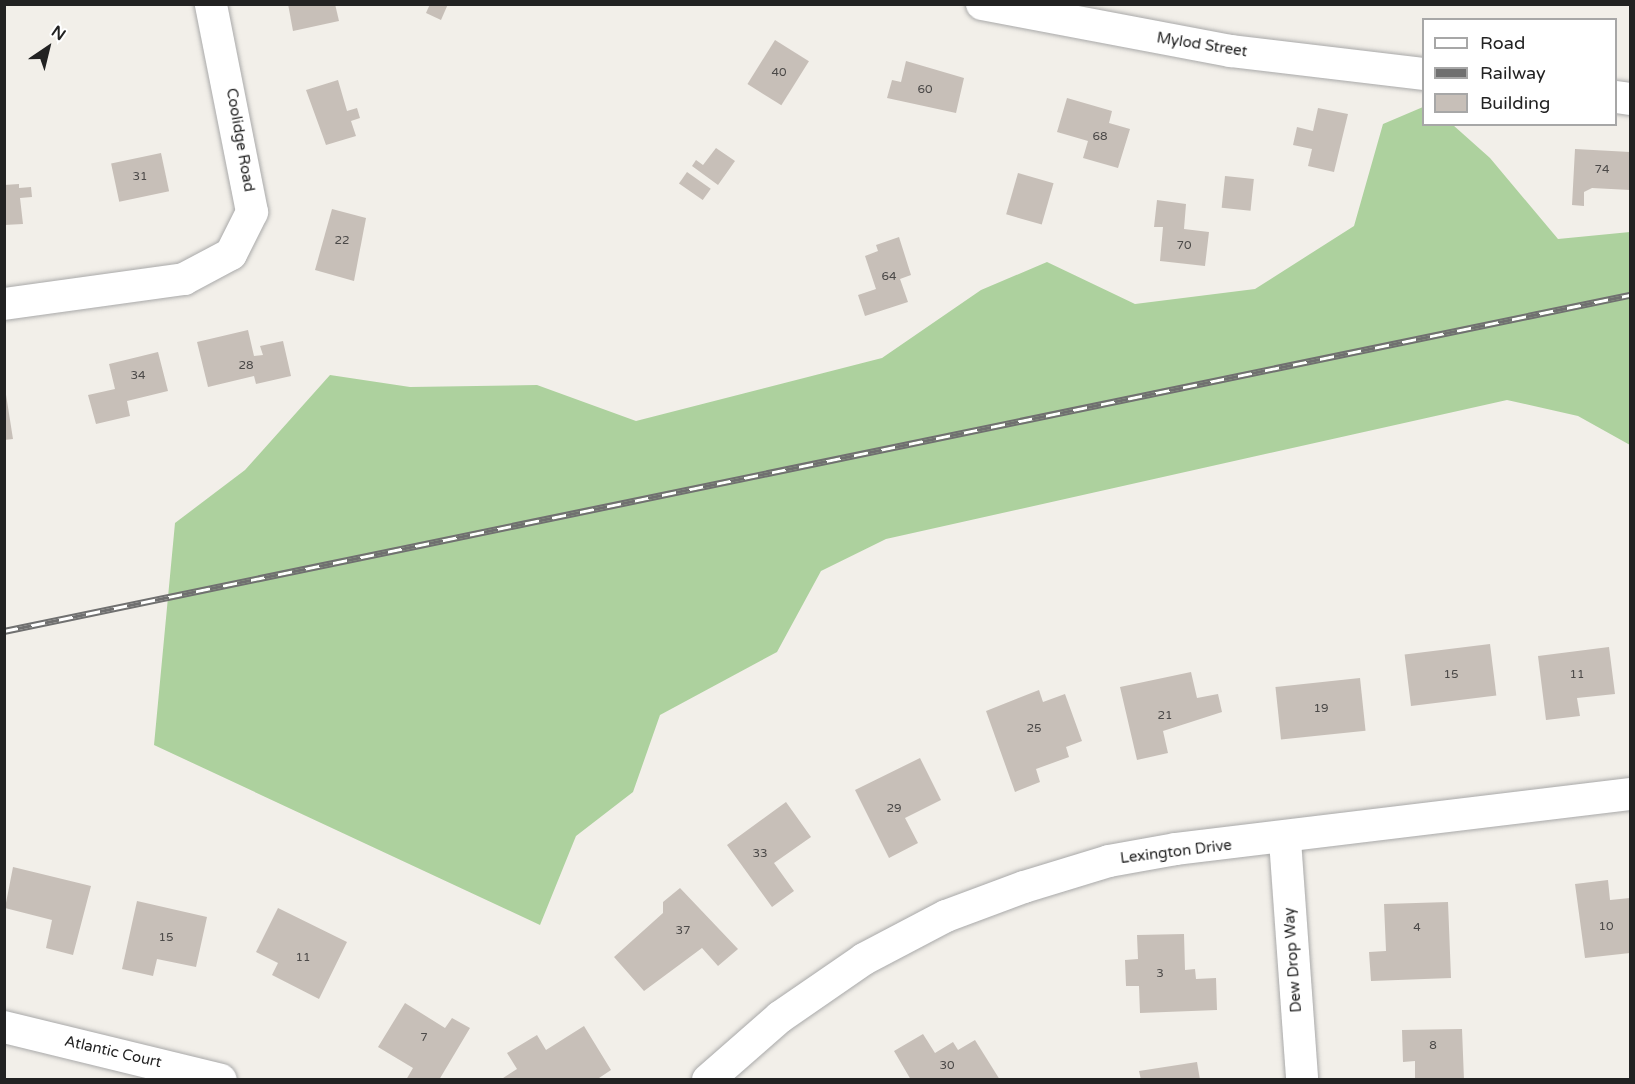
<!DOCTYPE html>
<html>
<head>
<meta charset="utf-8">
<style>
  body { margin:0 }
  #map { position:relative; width:1635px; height:1084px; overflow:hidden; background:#f2efe9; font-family:"Varela Round",sans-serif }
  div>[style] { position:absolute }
  .forest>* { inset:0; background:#add19e }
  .building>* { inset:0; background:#c7bfb8; transform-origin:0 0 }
  .roads { filter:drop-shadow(0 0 2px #a9a9a9) drop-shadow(0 0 2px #a9a9a9) }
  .minor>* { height:32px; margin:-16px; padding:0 16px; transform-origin:16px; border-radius:16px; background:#fff }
  .rail>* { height:7px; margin-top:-3.5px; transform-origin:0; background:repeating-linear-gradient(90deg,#fff 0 14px,#707070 0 28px); box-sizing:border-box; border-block:2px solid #707070 }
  span { translate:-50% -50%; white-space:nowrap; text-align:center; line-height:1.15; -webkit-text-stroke:4.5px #fff; paint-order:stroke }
  .number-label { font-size:12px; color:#4b4948 }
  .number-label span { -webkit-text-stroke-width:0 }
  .street-label { font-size:15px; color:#222 }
  .frame { position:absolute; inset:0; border:6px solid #222; pointer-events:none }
  .legend { position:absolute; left:1422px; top:18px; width:195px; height:108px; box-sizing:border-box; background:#fff; border:2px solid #a7a7a7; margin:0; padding:8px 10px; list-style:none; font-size:18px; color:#222 }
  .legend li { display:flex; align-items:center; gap:12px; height:30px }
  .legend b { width:30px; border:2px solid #a7a7a7 }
  .north { position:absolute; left:18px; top:18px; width:60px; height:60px; -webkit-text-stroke:4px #fff; paint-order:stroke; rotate:35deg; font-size:16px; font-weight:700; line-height:24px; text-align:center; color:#222 }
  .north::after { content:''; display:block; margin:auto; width:21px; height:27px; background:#222; clip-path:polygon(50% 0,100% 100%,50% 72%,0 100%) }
</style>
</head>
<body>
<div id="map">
  <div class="forest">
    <div style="clip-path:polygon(1423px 107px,1424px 124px,1453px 125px,1490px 158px,1558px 239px,1630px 232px,1630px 445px,1578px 416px,1507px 400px,886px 539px,821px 571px,777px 652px,660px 715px,633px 792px,576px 836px,540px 925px,154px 745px,175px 523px,245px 470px,330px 375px,410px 387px,537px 385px,636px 421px,882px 358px,981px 290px,1047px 262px,1135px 304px,1255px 289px,1354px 226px,1383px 124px)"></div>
  </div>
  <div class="building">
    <div style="clip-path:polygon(288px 4px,335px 4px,339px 21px,293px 31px)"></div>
    <div style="clip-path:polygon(430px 4px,448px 4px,441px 20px,426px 13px)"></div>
    <div style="left:775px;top:40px;width:40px;height:52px;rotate:32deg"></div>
    <div style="clip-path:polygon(906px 61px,964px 78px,956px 113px,887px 98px,892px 80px,901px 82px)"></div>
    <div style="clip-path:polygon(338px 80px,347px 111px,357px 108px,360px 118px,351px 121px,356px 136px,326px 145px,306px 90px)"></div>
    <div style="clip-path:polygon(1067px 98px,1112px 111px,1109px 123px,1130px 129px,1118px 168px,1083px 158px,1088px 141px,1057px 132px)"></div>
    <div style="clip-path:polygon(1318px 108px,1348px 114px,1334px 172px,1308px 166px,1312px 149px,1293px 145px,1297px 127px,1313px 131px)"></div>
    <div style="clip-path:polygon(716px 148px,735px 161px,718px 185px,692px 166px,696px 160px,703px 165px)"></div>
    <div style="clip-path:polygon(1575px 149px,1630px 152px,1630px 190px,1592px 188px,1584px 192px,1584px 206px,1572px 205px)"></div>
    <div style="left:161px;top:153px;width:39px;height:51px;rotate:78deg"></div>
    <div style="left:687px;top:172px;width:29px;height:14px;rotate:35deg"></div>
    <div style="left:1018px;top:173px;width:37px;height:43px;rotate:16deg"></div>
    <div style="left:1225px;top:176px;width:29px;height:32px;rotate:6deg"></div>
    <div style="clip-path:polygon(19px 184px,19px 188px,31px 187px,32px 197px,20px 198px,23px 224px,4px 225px,4px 185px)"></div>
    <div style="clip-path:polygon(1157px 200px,1186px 204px,1184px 229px,1209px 232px,1205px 266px,1160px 261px,1163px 227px,1154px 227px)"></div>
    <div style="clip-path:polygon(332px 209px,366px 218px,354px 281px,315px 270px)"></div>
    <div style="clip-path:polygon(899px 237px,911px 275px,900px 279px,908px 302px,865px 316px,858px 295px,876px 289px,865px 256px,878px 251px,876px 245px)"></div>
    <div style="clip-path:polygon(248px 330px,254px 356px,263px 355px,260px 346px,283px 341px,291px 376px,256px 384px,254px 376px,208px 387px,197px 342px)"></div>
    <div style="clip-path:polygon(158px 352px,168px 391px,127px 401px,130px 416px,96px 424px,88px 395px,115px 389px,109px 364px)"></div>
    <div style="clip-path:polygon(4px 382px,13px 439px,4px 440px)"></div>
    <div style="left:1490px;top:644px;width:52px;height:86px;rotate:83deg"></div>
    <div style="clip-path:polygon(1609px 647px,1615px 694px,1577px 698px,1580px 716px,1546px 720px,1538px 656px)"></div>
    <div style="clip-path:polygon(1191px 672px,1197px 698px,1218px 694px,1222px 712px,1163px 731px,1168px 753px,1137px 760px,1120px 687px)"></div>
    <div style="left:1360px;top:678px;width:53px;height:85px;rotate:84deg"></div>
    <div style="clip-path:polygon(1039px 690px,1043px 702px,1065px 694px,1082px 741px,1066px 747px,1069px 757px,1036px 769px,1040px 782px,1015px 792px,986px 711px)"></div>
    <div style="clip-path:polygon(920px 758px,941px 800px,905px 818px,918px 843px,889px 858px,855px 790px)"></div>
    <div style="clip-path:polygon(786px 802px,811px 837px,774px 863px,794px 891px,772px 907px,727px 845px)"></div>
    <div style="clip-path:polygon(13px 867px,91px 886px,73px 955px,46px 948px,52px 920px,5px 908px)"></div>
    <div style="clip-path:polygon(1608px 880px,1610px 900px,1630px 898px,1630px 953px,1585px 958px,1575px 884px)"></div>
    <div style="clip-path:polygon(680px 888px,738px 949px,718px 966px,702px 948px,644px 991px,614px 957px,663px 913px,663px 902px)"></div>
    <div style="clip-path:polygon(137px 901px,207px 917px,196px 967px,157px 959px,153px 976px,122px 969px)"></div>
    <div style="clip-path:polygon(1448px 902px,1451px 978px,1371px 981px,1369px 952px,1386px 951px,1384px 904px)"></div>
    <div style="clip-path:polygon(278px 908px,347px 942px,319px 999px,272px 975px,278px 963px,256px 952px)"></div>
    <div style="clip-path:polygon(1184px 934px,1185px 970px,1195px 969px,1196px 979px,1216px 978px,1217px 1010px,1140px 1013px,1139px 986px,1126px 986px,1125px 960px,1138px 959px,1137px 935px)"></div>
    <div style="clip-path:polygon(405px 1003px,445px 1028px,452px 1018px,470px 1028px,439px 1080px,406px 1080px,413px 1068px,378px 1047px)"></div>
    <div style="clip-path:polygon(584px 1026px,611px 1070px,596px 1080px,500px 1080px,517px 1069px,507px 1053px,537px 1035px,546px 1050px)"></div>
    <div style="clip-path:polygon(1462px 1029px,1464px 1080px,1415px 1080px,1415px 1061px,1403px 1062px,1402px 1030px)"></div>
    <div style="clip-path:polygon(923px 1034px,935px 1053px,953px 1042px,958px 1050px,975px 1040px,1000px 1080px,911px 1080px,894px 1051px)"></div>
    <div style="clip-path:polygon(1197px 1062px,1200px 1080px,1141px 1080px,1139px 1071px)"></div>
  </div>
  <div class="roads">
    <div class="minor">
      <div style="left:982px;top:4px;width:253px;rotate:10.7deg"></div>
      <div style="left:1231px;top:51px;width:194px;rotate:6.8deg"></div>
      <div style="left:1616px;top:97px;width:14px;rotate:8deg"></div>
      <div style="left:4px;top:304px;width:182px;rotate:-7.9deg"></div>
      <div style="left:184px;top:279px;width:53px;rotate:-28deg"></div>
      <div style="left:231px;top:254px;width:47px;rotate:-63.4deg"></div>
      <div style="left:252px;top:212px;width:212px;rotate:-101.2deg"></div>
      <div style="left:1285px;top:840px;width:241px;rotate:85.9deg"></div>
      <div style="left:4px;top:1027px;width:223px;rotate:13.7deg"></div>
      <div style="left:708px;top:1080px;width:96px;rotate:-41.2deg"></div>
      <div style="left:780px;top:1017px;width:102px;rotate:-34.6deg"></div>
      <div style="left:864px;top:959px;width:93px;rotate:-27.7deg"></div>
      <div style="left:946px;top:916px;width:83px;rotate:-20.4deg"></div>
      <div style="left:1024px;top:887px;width:89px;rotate:-17deg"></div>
      <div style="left:1109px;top:861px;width:68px;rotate:-10.2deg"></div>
      <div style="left:1176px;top:849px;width:457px;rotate:-6.9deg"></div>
    </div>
  </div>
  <div class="rail">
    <div style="left:4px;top:631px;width:1660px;rotate:-11.68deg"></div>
  </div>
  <div class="number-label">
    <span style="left:779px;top:73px">40</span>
    <span style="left:925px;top:90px">60</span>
    <span style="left:1100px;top:137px">68</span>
    <span style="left:1602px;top:170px">74</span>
    <span style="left:140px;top:177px">31</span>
    <span style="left:342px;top:241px">22</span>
    <span style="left:1184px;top:246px">70</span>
    <span style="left:889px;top:277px">64</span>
    <span style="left:246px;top:366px">28</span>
    <span style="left:138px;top:376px">34</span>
    <span style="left:1451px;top:675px">15</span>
    <span style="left:1577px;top:675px">11</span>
    <span style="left:1321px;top:709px">19</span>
    <span style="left:1165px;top:716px">21</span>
    <span style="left:1034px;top:729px">25</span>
    <span style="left:894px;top:809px">29</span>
    <span style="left:760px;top:854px">33</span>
    <span style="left:1606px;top:927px">10</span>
    <span style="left:1417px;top:928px">4</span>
    <span style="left:683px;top:931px">37</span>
    <span style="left:166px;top:938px">15</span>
    <span style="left:303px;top:958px">11</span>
    <span style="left:1160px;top:974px">3</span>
    <span style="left:424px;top:1038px">7</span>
    <span style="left:1433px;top:1046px">8</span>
    <span style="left:947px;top:1066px">30</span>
  </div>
  <div class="street-label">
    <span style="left:1202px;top:45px;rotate:9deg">Mylod Street</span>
    <span style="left:240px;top:140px;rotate:80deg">Coolidge Road</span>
    <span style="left:1176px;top:852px;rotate:-7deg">Lexington Drive</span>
    <span style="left:1293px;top:960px;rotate:-94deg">Dew Drop Way</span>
    <span style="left:113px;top:1052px;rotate:13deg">Atlantic Court</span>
  </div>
  <div class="frame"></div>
  <ul class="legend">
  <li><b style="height:8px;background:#fff"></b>Road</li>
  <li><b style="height:8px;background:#707070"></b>Railway</li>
  <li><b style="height:16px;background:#c7bfb8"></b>Building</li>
  </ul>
  <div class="north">N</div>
</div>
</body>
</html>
